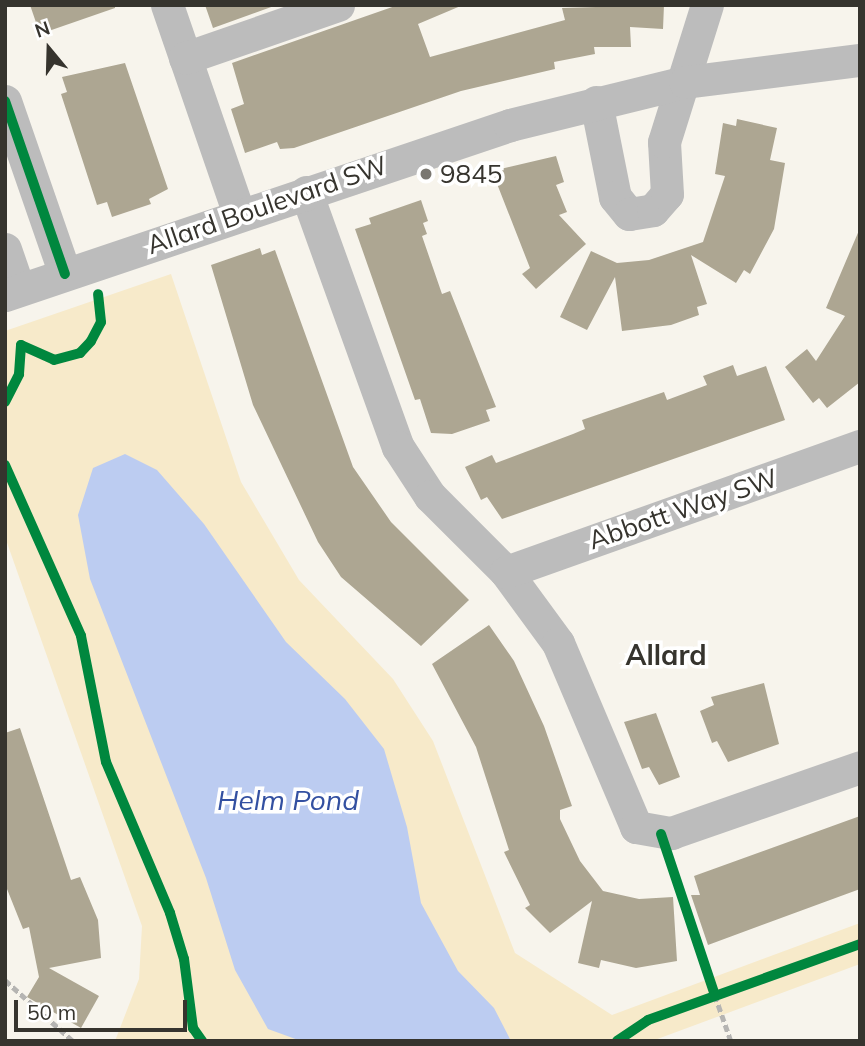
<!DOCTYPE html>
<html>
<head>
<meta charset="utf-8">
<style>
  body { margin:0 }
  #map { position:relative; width:865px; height:1046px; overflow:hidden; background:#f7f4ec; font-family:Mulish,sans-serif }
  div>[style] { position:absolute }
  .green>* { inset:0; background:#f7eaca }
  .water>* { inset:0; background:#bcccf1 }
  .building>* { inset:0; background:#ada692 }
  .path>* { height:4.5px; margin-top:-2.25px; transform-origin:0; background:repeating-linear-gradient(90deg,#b5b4b2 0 7px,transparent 0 10.5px) }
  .minor>* { height:33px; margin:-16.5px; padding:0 16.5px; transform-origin:16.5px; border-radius:16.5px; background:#bcbcbc }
  .cycleway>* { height:10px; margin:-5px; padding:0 5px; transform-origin:5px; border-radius:5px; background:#00873e }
  .dots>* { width:19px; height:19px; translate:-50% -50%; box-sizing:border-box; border:4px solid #fff; border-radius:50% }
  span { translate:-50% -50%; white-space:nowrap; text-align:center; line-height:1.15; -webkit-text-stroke:7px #fff; paint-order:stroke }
  .poi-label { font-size:26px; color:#36342e }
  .left { translate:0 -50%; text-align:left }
  .street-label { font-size:26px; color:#36342e }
  .neighbourhood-label { font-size:28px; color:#36342e; font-weight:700 }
  .water-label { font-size:28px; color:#3350a1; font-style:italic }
  .frame { position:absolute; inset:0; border:7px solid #36342e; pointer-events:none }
  .north { position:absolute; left:14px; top:14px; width:70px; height:70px; -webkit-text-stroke:5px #fff; paint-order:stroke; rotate:341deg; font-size:19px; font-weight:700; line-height:28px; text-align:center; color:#36342e }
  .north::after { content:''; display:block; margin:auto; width:24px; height:32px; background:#36342e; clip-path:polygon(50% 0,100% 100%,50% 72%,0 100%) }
  .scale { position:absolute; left:14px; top:1000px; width:173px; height:32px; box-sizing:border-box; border:4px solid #36342e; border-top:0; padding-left:9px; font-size:21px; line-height:24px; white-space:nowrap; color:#36342e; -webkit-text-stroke:5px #fff; paint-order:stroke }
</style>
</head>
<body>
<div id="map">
  <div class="green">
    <div style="clip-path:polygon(171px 274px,241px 482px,299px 580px,393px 679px,433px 741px,515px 953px,612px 1015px,860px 923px,860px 964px,652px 1041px,115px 1041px,139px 979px,142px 926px,5px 537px,5px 331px)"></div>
  </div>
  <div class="water">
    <div style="clip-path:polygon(125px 454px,157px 470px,204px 524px,286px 642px,345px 699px,384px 749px,407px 827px,421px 903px,458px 971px,494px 1008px,511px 1041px,301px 1041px,268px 1029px,235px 970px,206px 878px,90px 579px,78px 515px,93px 468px)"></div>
  </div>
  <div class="building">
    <div style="clip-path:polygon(30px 5px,115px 5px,115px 8px,40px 34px)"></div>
    <div style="clip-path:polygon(205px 5px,274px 5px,274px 6px,213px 28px)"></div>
    <div style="clip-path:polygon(398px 5px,463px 5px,418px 24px,430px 57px,565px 20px,562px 8px,664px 5px,663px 29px,630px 27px,631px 47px,594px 47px,595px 54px,554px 62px,555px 69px,461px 91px,294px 148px,280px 149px,277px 142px,245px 153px,231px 109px,244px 104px,232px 63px)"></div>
    <div style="clip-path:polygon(125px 63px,168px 189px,149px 199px,151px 204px,112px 217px,107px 202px,97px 205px,61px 94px,67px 92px,62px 77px)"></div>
    <div style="clip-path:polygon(737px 119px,777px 128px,770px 160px,785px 163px,774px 229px,750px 274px,744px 270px,736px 283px,691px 255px,707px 304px,697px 307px,699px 315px,671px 325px,622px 331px,615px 277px,587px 330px,560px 317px,591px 251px,617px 263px,649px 260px,703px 242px,725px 176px,715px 174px,723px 123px,736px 126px)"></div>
    <div style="clip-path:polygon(556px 156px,564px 182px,556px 185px,567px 212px,559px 215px,586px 244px,536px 289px,522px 274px,530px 268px,492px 171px)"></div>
    <div style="clip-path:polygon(421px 200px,428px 221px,423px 223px,427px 234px,422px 236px,442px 294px,450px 291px,496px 407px,486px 410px,490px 421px,452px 434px,431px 433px,420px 399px,415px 400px,355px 229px,371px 224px,369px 218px)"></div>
    <div style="clip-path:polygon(860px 228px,860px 382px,827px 408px,819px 398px,813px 403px,785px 367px,807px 349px,816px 361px,845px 316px,826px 308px)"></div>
    <div style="clip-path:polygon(260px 248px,262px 255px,275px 250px,353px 467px,391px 522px,469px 600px,421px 646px,341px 577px,318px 542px,253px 405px,211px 265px)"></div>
    <div style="clip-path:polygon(733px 365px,737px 376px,766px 366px,785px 420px,502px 519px,487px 497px,481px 500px,465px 467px,492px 455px,496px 463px,573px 434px,585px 429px,582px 420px,664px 392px,667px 400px,707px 385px,703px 376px)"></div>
    <div style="clip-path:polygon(489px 625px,514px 661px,544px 726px,572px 806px,560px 810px,560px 819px,580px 861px,603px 891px,639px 899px,673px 897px,677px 961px,636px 968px,601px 960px,599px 968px,578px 963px,592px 901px,550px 933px,525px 908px,530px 905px,504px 852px,509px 850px,476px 747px,432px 664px)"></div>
    <div style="clip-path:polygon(764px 683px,779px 744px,728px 762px,717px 741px,712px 743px,700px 711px,714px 705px,711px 697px)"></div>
    <div style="clip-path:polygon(656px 713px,680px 777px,659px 785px,649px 767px,642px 769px,624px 722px)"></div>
    <div style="clip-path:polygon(20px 728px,71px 880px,80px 877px,98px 920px,101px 958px,49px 968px,99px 996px,81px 1028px,27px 997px,39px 977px,29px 927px,23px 929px,5px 884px,5px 733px)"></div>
    <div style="clip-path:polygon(860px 816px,860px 889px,708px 945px,691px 895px,700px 895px,694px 876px)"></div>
  </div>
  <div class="path">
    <div style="left:5px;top:980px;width:91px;rotate:41.9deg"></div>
    <div style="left:715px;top:995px;width:49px;rotate:70.8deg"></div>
  </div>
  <div class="minor">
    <div style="left:167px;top:5px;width:221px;rotate:71deg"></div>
    <div style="left:185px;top:58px;width:162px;rotate:-19.1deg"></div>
    <div style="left:5px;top:101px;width:183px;rotate:70.9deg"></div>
    <div style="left:596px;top:102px;width:97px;rotate:78.7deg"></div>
    <div style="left:615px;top:197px;width:22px;rotate:51deg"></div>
    <div style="left:629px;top:214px;width:24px;rotate:-9deg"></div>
    <div style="left:653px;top:210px;width:21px;rotate:-49deg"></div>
    <div style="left:667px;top:194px;width:52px;rotate:-93.3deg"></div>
    <div style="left:664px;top:142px;width:144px;rotate:-72.6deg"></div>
    <div style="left:306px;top:192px;width:271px;rotate:70.2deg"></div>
    <div style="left:398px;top:447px;width:59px;rotate:56.9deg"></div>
    <div style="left:430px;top:496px;width:107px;rotate:45deg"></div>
    <div style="left:506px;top:572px;width:88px;rotate:53.8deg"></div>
    <div style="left:558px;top:643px;width:200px;rotate:67deg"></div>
    <div style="left:636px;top:827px;width:36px;rotate:10deg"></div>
    <div style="left:671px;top:833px;width:200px;rotate:-19.2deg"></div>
    <div style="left:5px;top:249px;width:43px;rotate:71.1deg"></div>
    <div style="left:5px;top:295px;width:533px;rotate:-18.6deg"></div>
    <div style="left:510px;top:125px;width:180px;rotate:-13.8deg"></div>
    <div style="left:685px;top:82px;width:176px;rotate:-7.2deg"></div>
    <div style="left:506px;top:572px;width:376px;rotate:-19.6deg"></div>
  </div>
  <div class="cycleway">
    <div style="left:5px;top:101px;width:183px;rotate:70.9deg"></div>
    <div style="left:5px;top:402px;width:31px;rotate:-63deg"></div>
    <div style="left:19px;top:374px;width:29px;rotate:-86deg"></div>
    <div style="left:21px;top:345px;width:36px;rotate:24deg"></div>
    <div style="left:54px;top:360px;width:27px;rotate:-15deg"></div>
    <div style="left:80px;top:353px;width:16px;rotate:-47deg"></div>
    <div style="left:91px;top:341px;width:21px;rotate:-62deg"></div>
    <div style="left:101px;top:322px;width:28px;rotate:-96deg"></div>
    <div style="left:5px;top:465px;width:187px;rotate:66deg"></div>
    <div style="left:81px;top:636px;width:128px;rotate:78.8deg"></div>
    <div style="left:106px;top:762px;width:164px;rotate:67deg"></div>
    <div style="left:170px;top:913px;width:48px;rotate:73.1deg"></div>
    <div style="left:184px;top:959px;width:70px;rotate:82.6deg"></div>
    <div style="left:193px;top:1028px;width:16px;rotate:55deg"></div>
    <div style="left:661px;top:834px;width:170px;rotate:71.5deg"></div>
    <div style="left:617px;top:1041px;width:37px;rotate:-34deg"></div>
    <div style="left:648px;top:1020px;width:225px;rotate:-19.7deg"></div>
  </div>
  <div class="dots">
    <div style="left:426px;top:174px;background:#7a7770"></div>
  </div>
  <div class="poi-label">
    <span class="left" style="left:440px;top:174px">9845</span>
  </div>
  <div class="street-label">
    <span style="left:267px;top:205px;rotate:-19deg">Allard Boulevard SW</span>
    <span style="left:683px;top:509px;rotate:-19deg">Abbott Way SW</span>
  </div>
  <div class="neighbourhood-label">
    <span style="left:666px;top:655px">Allard</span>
  </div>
  <div class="water-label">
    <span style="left:288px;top:800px">Helm Pond</span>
  </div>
  <div class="frame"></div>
  <div class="north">N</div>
  <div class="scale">50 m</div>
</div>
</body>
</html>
